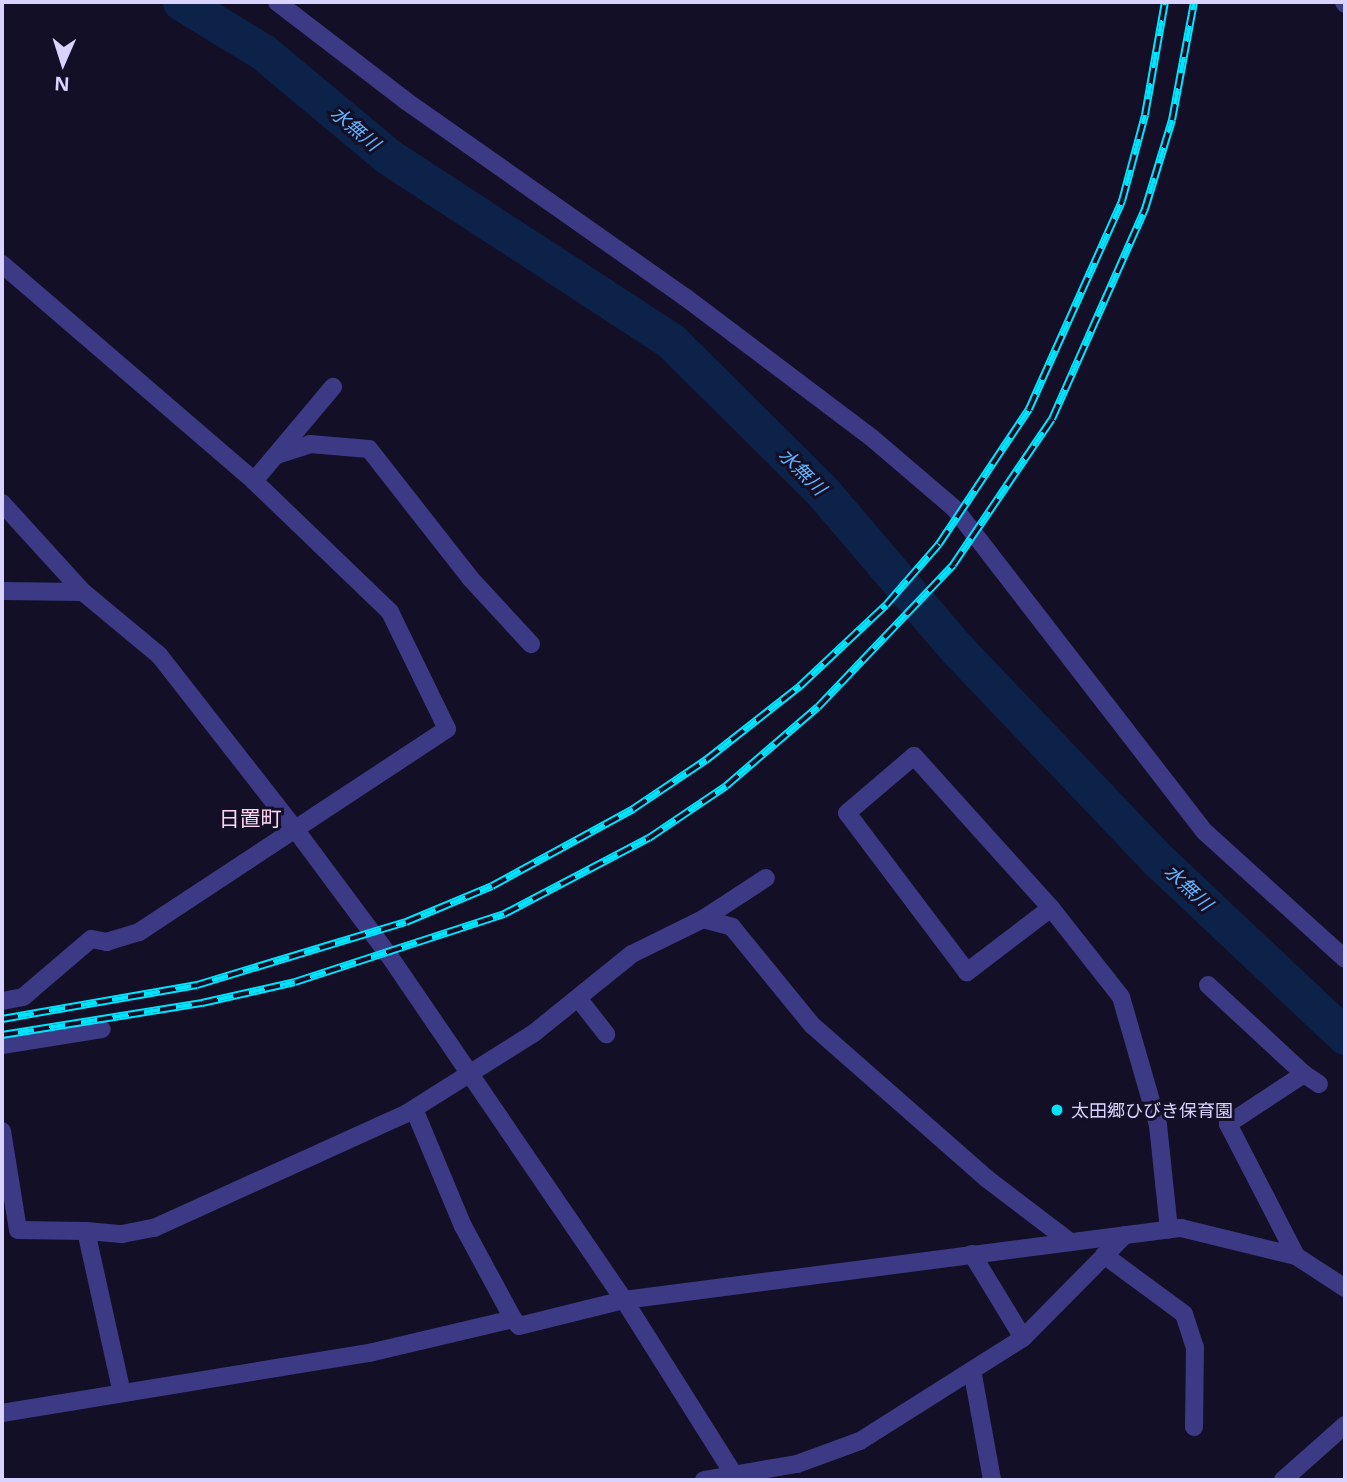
<!DOCTYPE html>
<html>
<head>
<meta charset="utf-8">
<style>
  body { margin:0 }
  #map { position:relative; width:1347px; height:1482px; overflow:hidden; background:#130f26; font-family:"Noto Sans","Noto Sans JP",sans-serif }
  div>[style] { position:absolute }
  .river>* { height:37px; margin:-18.5px; padding:0 18.5px; transform-origin:18.5px; border-radius:18.5px; background:#0c2248 }
  .minor>* { height:18px; margin:-9px; padding:0 9px; transform-origin:9px; border-radius:9px; background:#3d3a85 }
  .tertiary>* { height:18px; margin:-9px; padding:0 9px; transform-origin:9px; border-radius:9px; background:#3d3a85 }
  .rail>* { height:8px; margin-top:-4px; transform-origin:0; background:repeating-linear-gradient(90deg,#130f26 0 16px,#00e5ff 0 32px); box-sizing:border-box; border-block:2px solid #00e5ff }
  .dots>* { width:19px; height:19px; translate:-50% -50%; box-sizing:border-box; border:4px solid #130f26; border-radius:50% }
  span { translate:-50% -50%; white-space:nowrap; text-align:center; line-height:1.15; -webkit-text-stroke:6px #130f26; paint-order:stroke }
  .poi-label { font-size:18px; color:#d9d4ff }
  .left { translate:0 -50%; text-align:left }
  .water-label { font-size:19px; color:#62b6ff; font-style:italic }
  .quarter-label { font-size:21px; color:#ffd6f0 }
  .frame { position:absolute; inset:0; border:4px solid #d9d4ff; pointer-events:none }
  .north { position:absolute; left:28px; top:28px; width:70px; height:70px; -webkit-text-stroke:5px #130f26; paint-order:stroke; rotate:183deg; font-size:19px; font-weight:700; line-height:28px; text-align:center; color:#d9d4ff }
  .north::after { content:''; display:block; margin:auto; width:24px; height:32px; background:#d9d4ff; clip-path:polygon(50% 0,100% 100%,50% 72%,0 100%) }
</style>
</head>
<body>
<div id="map">
  <div class="river">
    <div style="left:181px;top:2px;width:96px;rotate:31.4deg"></div>
    <div style="left:263px;top:52px;width:164px;rotate:39.8deg"></div>
    <div style="left:389px;top:157px;width:335px;rotate:33.1deg"></div>
    <div style="left:670px;top:340px;width:214px;rotate:44.8deg"></div>
    <div style="left:822px;top:491px;width:208px;rotate:49.5deg"></div>
    <div style="left:957px;top:649px;width:289px;rotate:46.4deg"></div>
    <div style="left:1156px;top:858px;width:260px;rotate:43.3deg"></div>
  </div>
  <div class="minor">
    <div style="left:1344px;top:2px;width:2px;rotate:63deg"></div>
    <div style="left:2px;top:264px;width:333px;rotate:40.7deg"></div>
    <div style="left:254px;top:481px;width:189px;rotate:43.9deg"></div>
    <div style="left:390px;top:612px;width:130px;rotate:64deg"></div>
    <div style="left:447px;top:729px;width:369px;rotate:146.6deg"></div>
    <div style="left:139px;top:932px;width:34px;rotate:163deg"></div>
    <div style="left:107px;top:942px;width:16px;rotate:-169deg"></div>
    <div style="left:91px;top:939px;width:89px;rotate:139.5deg"></div>
    <div style="left:23px;top:997px;width:21px;rotate:169deg"></div>
    <div style="left:277px;top:455px;width:35px;rotate:-18deg"></div>
    <div style="left:310px;top:444px;width:59px;rotate:4.8deg"></div>
    <div style="left:369px;top:449px;width:164px;rotate:51.9deg"></div>
    <div style="left:470px;top:578px;width:90px;rotate:47.3deg"></div>
    <div style="left:254px;top:481px;width:123px;rotate:-50deg"></div>
    <div style="left:2px;top:503px;width:120px;rotate:47.7deg"></div>
    <div style="left:83px;top:592px;width:99px;rotate:39.7deg"></div>
    <div style="left:159px;top:655px;width:221px;rotate:52deg"></div>
    <div style="left:295px;top:829px;width:156px;rotate:53.4deg"></div>
    <div style="left:388px;top:954px;width:419px;rotate:55.7deg"></div>
    <div style="left:624px;top:1300px;width:207px;rotate:57.8deg"></div>
    <div style="left:2px;top:591px;width:81px;rotate:0.7deg"></div>
    <div style="left:1051px;top:908px;width:106px;rotate:142.7deg"></div>
    <div style="left:967px;top:972px;width:199px;rotate:-127deg"></div>
    <div style="left:847px;top:813px;width:88px;rotate:-40.4deg"></div>
    <div style="left:914px;top:756px;width:205px;rotate:48deg"></div>
    <div style="left:1051px;top:908px;width:113px;rotate:51.8deg"></div>
    <div style="left:1121px;top:997px;width:133px;rotate:73.9deg"></div>
    <div style="left:1158px;top:1125px;width:105px;rotate:84deg"></div>
    <div style="left:703px;top:919px;width:75px;rotate:-33.1deg"></div>
    <div style="left:1208px;top:985px;width:131px;rotate:42.8deg"></div>
    <div style="left:1304px;top:1074px;width:91px;rotate:146.7deg"></div>
    <div style="left:1228px;top:1124px;width:148px;rotate:62.7deg"></div>
    <div style="left:578px;top:998px;width:46px;rotate:52.1deg"></div>
    <div style="left:2px;top:1045px;width:101px;rotate:-9.1deg"></div>
    <div style="left:1304px;top:1074px;width:18px;rotate:34deg"></div>
    <div style="left:414px;top:1109px;width:127px;rotate:67.3deg"></div>
    <div style="left:463px;top:1226px;width:106px;rotate:61.7deg"></div>
    <div style="left:2px;top:1131px;width:100px;rotate:80.8deg"></div>
    <div style="left:18px;top:1230px;width:68px;rotate:0.8deg"></div>
    <div style="left:86px;top:1231px;width:166px;rotate:77.5deg"></div>
    <div style="left:86px;top:1231px;width:36px;rotate:5deg"></div>
    <div style="left:122px;top:1234px;width:33px;rotate:-11deg"></div>
    <div style="left:154px;top:1228px;width:278px;rotate:-24.4deg"></div>
    <div style="left:407px;top:1113px;width:150px;rotate:-32.2deg"></div>
    <div style="left:534px;top:1033px;width:126px;rotate:-38.9deg"></div>
    <div style="left:632px;top:954px;width:79px;rotate:-26.2deg"></div>
    <div style="left:703px;top:919px;width:30px;rotate:15deg"></div>
    <div style="left:732px;top:927px;width:127px;rotate:50.8deg"></div>
    <div style="left:812px;top:1025px;width:232px;rotate:41.3deg"></div>
    <div style="left:986px;top:1178px;width:106px;rotate:37.3deg"></div>
    <div style="left:972px;top:1254px;width:98px;rotate:58.7deg"></div>
    <div style="left:1104px;top:1255px;width:99px;rotate:36.4deg"></div>
    <div style="left:1184px;top:1314px;width:35px;rotate:72deg"></div>
    <div style="left:1195px;top:1347px;width:80px;rotate:90.7deg"></div>
    <div style="left:973px;top:1375px;width:107px;rotate:79.7deg"></div>
    <div style="left:2px;top:1413px;width:372px;rotate:-9.3deg"></div>
    <div style="left:369px;top:1353px;width:148px;rotate:-13.3deg"></div>
    <div style="left:513px;top:1319px;width:9px;rotate:49deg"></div>
    <div style="left:519px;top:1326px;width:108px;rotate:-13.9deg"></div>
    <div style="left:624px;top:1300px;width:562px;rotate:-7.37deg"></div>
    <div style="left:1181px;top:1228px;width:118px;rotate:13.7deg"></div>
    <div style="left:1296px;top:1256px;width:59px;rotate:33.1deg"></div>
    <div style="left:704px;top:1480px;width:94px;rotate:-9.8deg"></div>
    <div style="left:797px;top:1464px;width:67px;rotate:-20.1deg"></div>
    <div style="left:860px;top:1441px;width:193px;rotate:-32.3deg"></div>
    <div style="left:1023px;top:1338px;width:145px;rotate:-45.3deg"></div>
  </div>
  <div class="tertiary">
    <div style="left:277px;top:2px;width:163px;rotate:37.5deg"></div>
    <div style="left:406px;top:101px;width:341px;rotate:35.1deg"></div>
    <div style="left:685px;top:297px;width:234px;rotate:37deg"></div>
    <div style="left:872px;top:438px;width:109px;rotate:40.5deg"></div>
    <div style="left:955px;top:509px;width:408px;rotate:52.3deg"></div>
    <div style="left:1205px;top:832px;width:189px;rotate:42.2deg"></div>
    <div style="left:1283px;top:1480px;width:83px;rotate:-41.6deg"></div>
  </div>
  <div class="rail">
    <div style="left:2px;top:1019px;width:198px;rotate:-9.9deg"></div>
    <div style="left:197px;top:985px;width:218px;rotate:-16.8deg"></div>
    <div style="left:406px;top:922px;width:93px;rotate:-22.7deg"></div>
    <div style="left:492px;top:886px;width:161px;rotate:-28.6deg"></div>
    <div style="left:633px;top:809px;width:88px;rotate:-33.9deg"></div>
    <div style="left:706px;top:760px;width:120px;rotate:-38.2deg"></div>
    <div style="left:800px;top:686px;width:118px;rotate:-43.3deg"></div>
    <div style="left:886px;top:605px;width:81px;rotate:-49deg"></div>
    <div style="left:939px;top:544px;width:162px;rotate:-56.3deg"></div>
    <div style="left:1029px;top:409px;width:228px;rotate:-65.9deg"></div>
    <div style="left:1122px;top:201px;width:89px;rotate:-75deg"></div>
    <div style="left:1145px;top:115px;width:115px;rotate:-80deg"></div>
    <div style="left:2px;top:1035px;width:203px;rotate:-9.1deg"></div>
    <div style="left:202px;top:1003px;width:95px;rotate:-12.7deg"></div>
    <div style="left:295px;top:982px;width:220px;rotate:-18deg"></div>
    <div style="left:504px;top:914px;width:164px;rotate:-27.7deg"></div>
    <div style="left:649px;top:838px;width:93px;rotate:-34deg"></div>
    <div style="left:726px;top:786px;width:121px;rotate:-40.7deg"></div>
    <div style="left:818px;top:707px;width:196px;rotate:-46.4deg"></div>
    <div style="left:953px;top:565px;width:176px;rotate:-55.9deg"></div>
    <div style="left:1052px;top:419px;width:230px;rotate:-66.1deg"></div>
    <div style="left:1145px;top:209px;width:93px;rotate:-73.1deg"></div>
    <div style="left:1172px;top:120px;width:120px;rotate:-79.4deg"></div>
  </div>
  <div class="dots">
    <div style="left:1057px;top:1110px;background:#00e5ff"></div>
  </div>
  <div class="poi-label">
    <span class="left" style="left:1071px;top:1110px">太田郷ひびき保育園</span>
  </div>
  <div class="water-label">
    <span style="left:355px;top:129px;rotate:40deg">水無川</span>
    <span style="left:802px;top:472px;rotate:45deg">水無川</span>
    <span style="left:1188px;top:888px;rotate:43deg">水無川</span>
  </div>
  <div class="quarter-label">
    <span style="left:250px;top:818px">日置町</span>
  </div>
  <div class="frame"></div>
  <div class="north">N</div>
</div>
</body>
</html>
